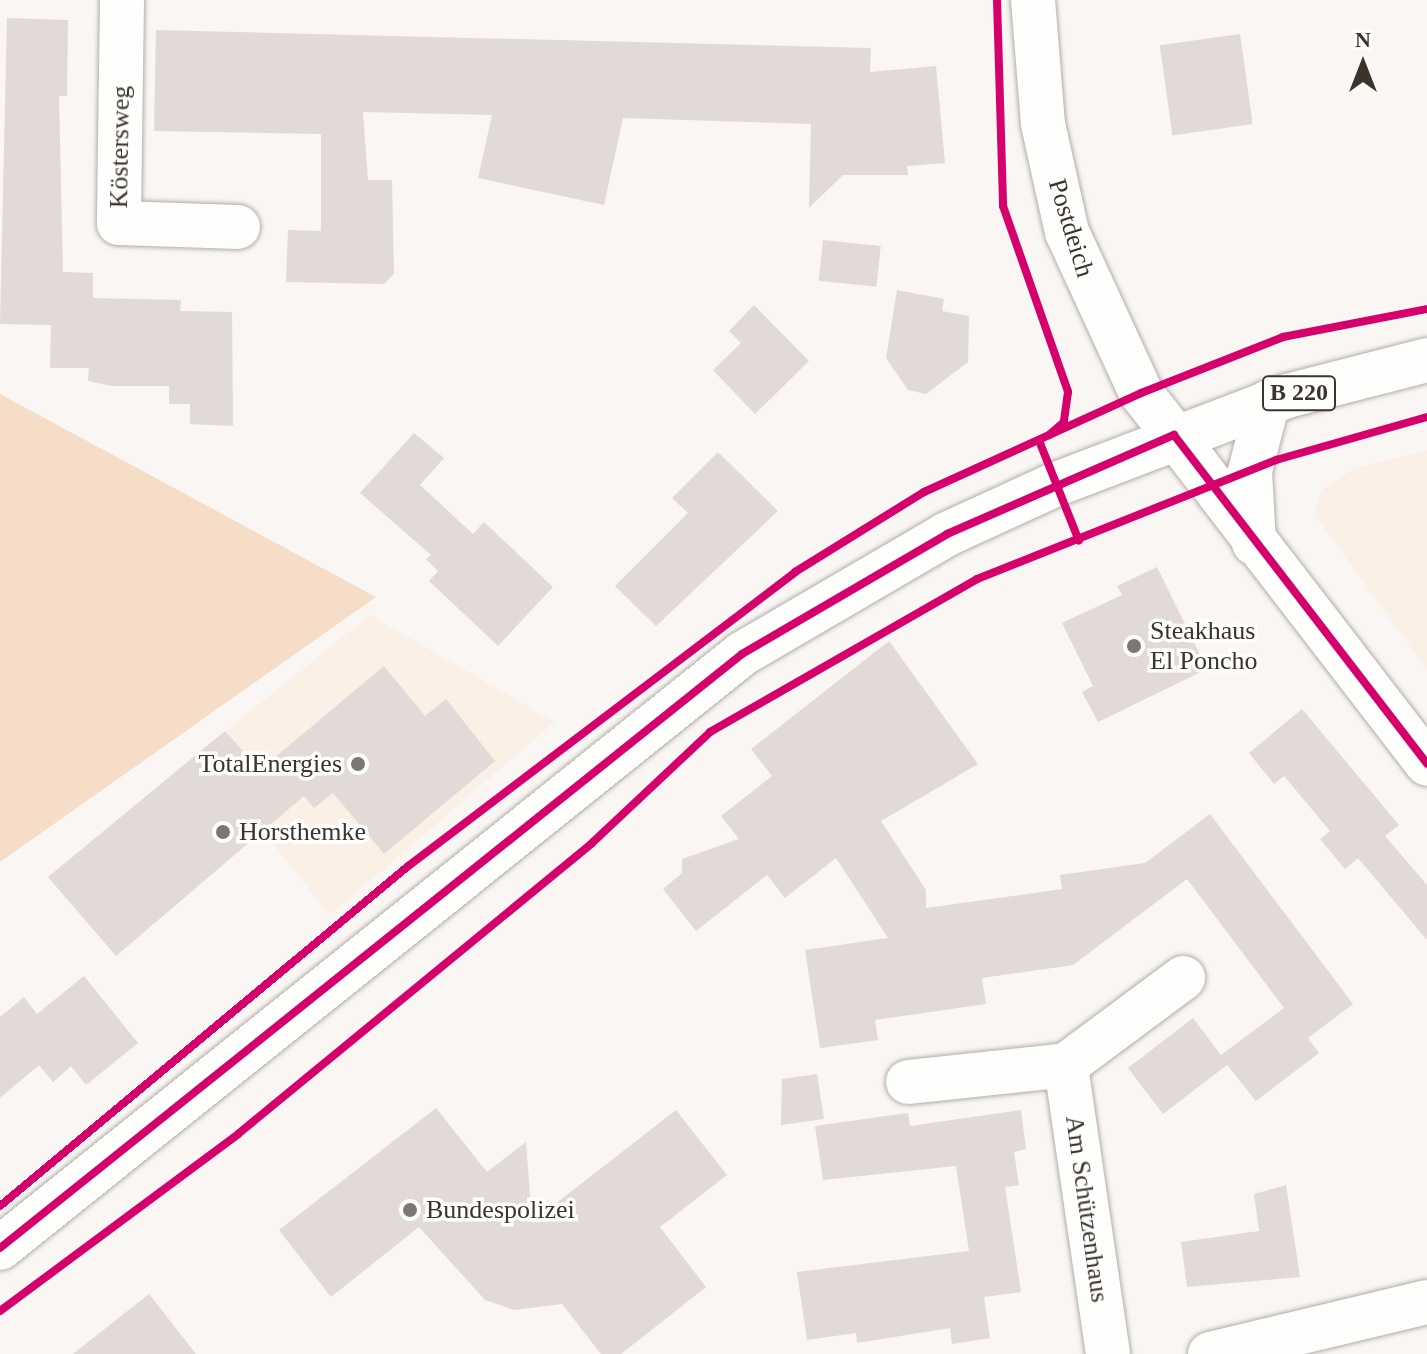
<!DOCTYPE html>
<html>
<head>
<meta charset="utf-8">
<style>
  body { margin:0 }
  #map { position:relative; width:1427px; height:1354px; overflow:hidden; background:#f9f6f4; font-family:Georgia,serif }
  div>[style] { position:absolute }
  .built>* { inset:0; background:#fbf0e6 }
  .green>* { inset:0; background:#f6ddc7 }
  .building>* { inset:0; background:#e1dad6; transform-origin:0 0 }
  .roads { filter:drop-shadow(0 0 2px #b3ada9) drop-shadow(0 0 2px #b3ada9) }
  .minor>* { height:44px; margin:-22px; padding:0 22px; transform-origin:22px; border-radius:22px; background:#fefefd }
  .major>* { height:44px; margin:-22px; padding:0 22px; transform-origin:22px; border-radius:22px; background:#fefefd }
  .cycleway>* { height:8px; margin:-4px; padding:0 4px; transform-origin:4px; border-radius:4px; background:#d6006c }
  .dots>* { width:22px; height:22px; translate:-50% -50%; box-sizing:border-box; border:4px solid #fff; border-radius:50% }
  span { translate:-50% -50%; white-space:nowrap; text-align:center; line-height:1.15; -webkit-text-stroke:7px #fff; paint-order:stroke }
  .shield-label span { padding:2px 6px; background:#fff; border:2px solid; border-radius:6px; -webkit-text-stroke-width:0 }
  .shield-label { font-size:24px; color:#3c332b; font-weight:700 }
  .street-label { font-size:26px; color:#3c332b }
  .poi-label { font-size:26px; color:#3c332b }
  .left { translate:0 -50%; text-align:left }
  .right { translate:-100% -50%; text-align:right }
  .north { position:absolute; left:1323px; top:24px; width:80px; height:80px; -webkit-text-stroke:6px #fff; paint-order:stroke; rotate:0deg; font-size:22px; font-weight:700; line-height:32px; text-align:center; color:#3c332b }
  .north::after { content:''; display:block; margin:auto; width:28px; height:36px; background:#3c332b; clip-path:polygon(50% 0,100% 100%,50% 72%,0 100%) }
</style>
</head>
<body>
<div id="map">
  <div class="built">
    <div style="clip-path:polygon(1427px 450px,1427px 670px,1315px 515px,1321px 490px,1355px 468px)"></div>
    <div style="clip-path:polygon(370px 615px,555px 722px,330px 915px,200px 752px)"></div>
  </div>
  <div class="green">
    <div style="clip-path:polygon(0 394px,376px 597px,0 862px)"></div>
  </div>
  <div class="building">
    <div style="clip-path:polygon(7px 18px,68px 20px,67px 96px,59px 96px,63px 272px,93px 273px,93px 298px,181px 300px,180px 311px,232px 312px,233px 426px,190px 424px,190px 404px,169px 404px,169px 386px,112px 386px,88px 381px,89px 368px,50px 368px,51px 325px,0 324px)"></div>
    <div style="clip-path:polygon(156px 30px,871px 48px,870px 72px,936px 66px,945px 163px,907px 166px,908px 175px,843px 175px,809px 208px,811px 124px,623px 118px,604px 205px,478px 178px,492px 115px,363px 112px,368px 180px,392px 180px,394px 274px,384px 284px,286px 282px,288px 230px,321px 231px,321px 134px,154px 131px)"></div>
    <div style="left:1240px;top:34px;width:91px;height:81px;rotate:82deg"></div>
    <div style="left:823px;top:240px;width:58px;height:41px;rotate:6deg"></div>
    <div style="clip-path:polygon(897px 290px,944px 299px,942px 311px,969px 316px,968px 362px,926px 394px,908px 390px,886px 358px)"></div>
    <div style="clip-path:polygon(754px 305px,809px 361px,755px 414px,713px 370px,741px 343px,729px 331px)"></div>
    <div style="clip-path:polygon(414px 433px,444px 458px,420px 485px,473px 534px,484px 522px,553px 587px,498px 646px,429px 581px,438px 571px,426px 559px,431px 555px,360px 493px)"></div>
    <div style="clip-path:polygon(718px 452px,778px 511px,656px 626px,615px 586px,688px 513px,672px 498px)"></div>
    <div style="clip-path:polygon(1157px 567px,1207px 669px,1098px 722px,1082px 692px,1093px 686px,1062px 623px,1122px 595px,1117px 586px)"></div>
    <div style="clip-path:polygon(889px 641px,978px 764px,881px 821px,926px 890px,926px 908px,1062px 889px,1060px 875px,1145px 863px,1210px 814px,1353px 1004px,1308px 1038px,1319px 1053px,1256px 1101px,1227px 1065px,1163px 1114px,1128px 1068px,1193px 1018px,1221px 1055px,1284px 1008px,1187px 879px,1073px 965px,982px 978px,986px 1004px,875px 1020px,878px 1040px,820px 1048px,805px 950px,888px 938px,836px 858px,785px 898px,767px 875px,696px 931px,663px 889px,682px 873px,682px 859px,739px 839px,721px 816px,772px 776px,751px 749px)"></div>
    <div style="clip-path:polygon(384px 666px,425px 716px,446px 699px,495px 761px,384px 854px,333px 793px,314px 808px,304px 796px,116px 956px,48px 877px,225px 731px,260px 770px)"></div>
    <div style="clip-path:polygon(1302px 709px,1399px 825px,1385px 836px,1427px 885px,1427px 940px,1358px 858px,1345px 869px,1320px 839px,1330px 831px,1284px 776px,1274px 784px,1249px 753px)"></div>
    <div style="clip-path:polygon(84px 976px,138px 1043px,86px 1085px,71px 1066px,53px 1082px,39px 1065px,0 1098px,0 1017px,24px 997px,37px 1014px)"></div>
    <div style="clip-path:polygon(817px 1074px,824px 1119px,781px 1125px,782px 1079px)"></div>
    <div style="clip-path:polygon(436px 1108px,487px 1172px,526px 1142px,532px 1222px,676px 1110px,727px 1175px,660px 1227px,706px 1287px,621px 1354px,601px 1354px,562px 1304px,514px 1310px,485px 1300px,419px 1227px,331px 1297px,279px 1230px)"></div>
    <div style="clip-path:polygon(1021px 1110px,1026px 1149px,1014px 1152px,1019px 1185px,1005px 1187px,1021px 1292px,984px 1297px,990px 1338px,952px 1344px,950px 1328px,857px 1343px,856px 1333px,807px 1340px,797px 1272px,969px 1251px,956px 1166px,823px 1180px,815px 1126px,908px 1113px,910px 1126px)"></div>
    <div style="clip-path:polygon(1286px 1185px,1300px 1277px,1187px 1287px,1181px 1242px,1259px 1231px,1254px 1194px)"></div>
    <div style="clip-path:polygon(149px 1294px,196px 1354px,73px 1354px)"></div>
  </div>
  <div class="roads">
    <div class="minor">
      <div style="left:122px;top:0;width:223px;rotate:90.8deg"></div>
      <div style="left:119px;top:223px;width:119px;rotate:1.9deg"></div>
      <div style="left:1174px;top:435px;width:415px;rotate:52.4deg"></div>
      <div style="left:1254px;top:543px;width:72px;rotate:-93.2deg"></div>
      <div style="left:1250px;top:471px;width:71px;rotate:-75.4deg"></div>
      <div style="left:908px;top:1082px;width:159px;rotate:-6.1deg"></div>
      <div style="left:1108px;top:1354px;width:292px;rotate:-98.3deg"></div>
      <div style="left:1066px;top:1065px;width:146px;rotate:-36.6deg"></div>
      <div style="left:1210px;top:1354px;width:223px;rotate:-13.5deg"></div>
    </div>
    <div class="major">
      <div style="left:1033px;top:0;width:124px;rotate:85.4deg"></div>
      <div style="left:1043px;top:124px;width:111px;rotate:77.5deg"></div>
      <div style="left:1067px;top:232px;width:177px;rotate:65.3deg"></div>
      <div style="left:1141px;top:393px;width:53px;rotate:51.8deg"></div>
      <div style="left:0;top:1248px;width:950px;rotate:-38.68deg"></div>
      <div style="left:742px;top:654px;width:238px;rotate:-30.3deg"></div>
      <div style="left:947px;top:534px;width:118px;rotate:-24.6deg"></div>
      <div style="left:1054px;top:485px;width:249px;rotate:-20.9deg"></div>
      <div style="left:1287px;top:396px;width:145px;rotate:-14.4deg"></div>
    </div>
  </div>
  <div class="cycleway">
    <div style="left:997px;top:0;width:206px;rotate:88.3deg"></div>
    <div style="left:1003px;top:206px;width:197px;rotate:70.7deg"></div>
    <div style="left:1068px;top:392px;width:30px;rotate:98deg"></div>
    <div style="left:1064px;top:422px;width:20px;rotate:139deg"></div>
    <div style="left:1040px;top:443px;width:105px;rotate:68.3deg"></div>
    <div style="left:0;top:1206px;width:530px;rotate:-39.79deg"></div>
    <div style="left:407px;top:867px;width:487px;rotate:-37.2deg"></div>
    <div style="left:795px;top:572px;width:152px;rotate:-31.8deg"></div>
    <div style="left:924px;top:492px;width:239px;rotate:-24.5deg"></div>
    <div style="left:1141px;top:393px;width:153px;rotate:-21.5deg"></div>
    <div style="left:1283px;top:337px;width:147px;rotate:-11deg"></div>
    <div style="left:0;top:1248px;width:950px;rotate:-38.68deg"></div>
    <div style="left:742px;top:654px;width:238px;rotate:-30.3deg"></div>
    <div style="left:947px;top:534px;width:248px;rotate:-23.6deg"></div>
    <div style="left:1174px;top:435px;width:415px;rotate:52.4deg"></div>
    <div style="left:0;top:1311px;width:297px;rotate:-36.6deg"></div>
    <div style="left:238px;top:1134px;width:458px;rotate:-39.4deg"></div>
    <div style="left:592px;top:843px;width:162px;rotate:-43.2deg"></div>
    <div style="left:710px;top:732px;width:308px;rotate:-29.8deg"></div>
    <div style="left:977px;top:579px;width:322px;rotate:-21.7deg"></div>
    <div style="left:1276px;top:460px;width:157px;rotate:-15.9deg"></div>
  </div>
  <div class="dots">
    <div style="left:1134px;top:646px;background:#7e7771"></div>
    <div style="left:358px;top:764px;background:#7e7771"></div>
    <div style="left:223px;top:832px;background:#7e7771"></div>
    <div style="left:410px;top:1210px;background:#7e7771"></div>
  </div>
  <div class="shield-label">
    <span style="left:1299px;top:393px">B 220</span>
  </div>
  <div class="street-label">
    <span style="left:120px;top:147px;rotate:-89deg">Köstersweg</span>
    <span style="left:1071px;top:228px;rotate:73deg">Postdeich</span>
    <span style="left:1087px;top:1209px;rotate:82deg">Am Schützenhaus</span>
  </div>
  <div class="poi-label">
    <span class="left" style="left:1150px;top:646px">Steakhaus<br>El Poncho</span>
    <span class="right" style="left:342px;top:764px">TotalEnergies</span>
    <span class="left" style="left:239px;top:832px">Horsthemke</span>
    <span class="left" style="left:426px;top:1210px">Bundespolizei</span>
  </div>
  <div class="north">N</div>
</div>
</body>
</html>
